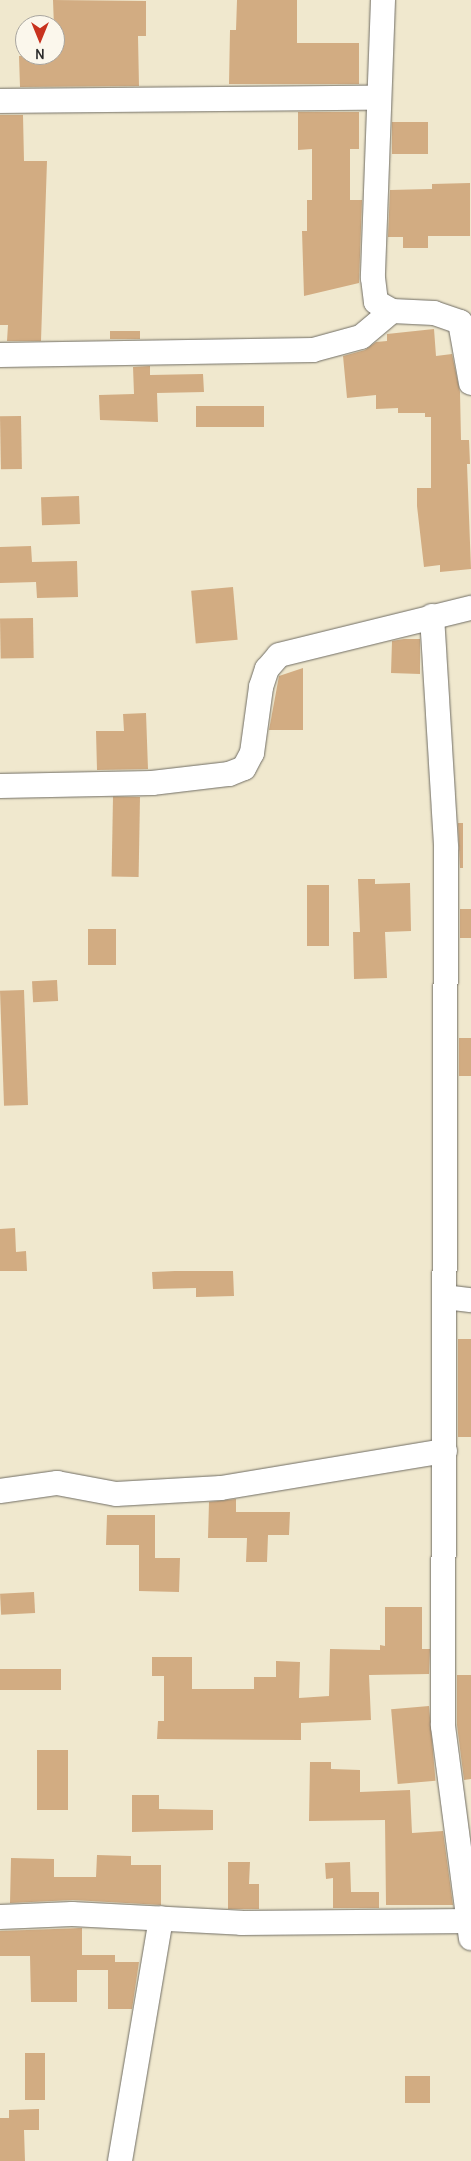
<!DOCTYPE html>
<html>
<head>
<meta charset="utf-8">
<style>
  body { margin:0 }
  #map { position:relative; width:471px; height:2161px; overflow:hidden; background:#f0e8ce; font-family:Delius,sans-serif }
  div>[style] { position:absolute }
  .building>* { inset:0; background:#d2ac82; transform-origin:0 0 }
  .roads { filter:drop-shadow(0 0 1px #706d64) drop-shadow(0 0 1px #706d64) }
  .street>* { height:24px; margin:-12px; padding:0 12px; transform-origin:12px; border-radius:12px; background:#fff }
  span { translate:-50% -50%; white-space:nowrap; text-align:center; line-height:1.15; -webkit-text-stroke:4.5px #fbf7ec; paint-order:stroke }
  .north { position:absolute; left:15px; top:15px; width:50px; height:50px; box-sizing:border-box; background:#fbf7ec; border:1px solid #a8a59f; border-radius:50%; rotate:180deg; font-size:14px; font-weight:700; line-height:20px; text-align:center; color:#2b2b2b }
  .north::after { content:''; display:block; margin:auto; width:18px; height:22px; background:#c8321e; clip-path:polygon(50% 0,100% 100%,50% 72%,0 100%) }
</style>
</head>
<body>
<div id="map">
  <div class="building">
    <div style="clip-path:polygon(53px 0,146px 1px,146px 36px,138px 36px,139px 86px,20px 87px,19px 56px,55px 55px)"></div>
    <div style="clip-path:polygon(237px 0,297px 0,297px 43px,359px 43px,359px 84px,229px 84px,230px 30px,236px 30px)"></div>
    <div style="clip-path:polygon(298px 112px,359px 112px,359px 149px,350px 149px,350px 200px,362px 200px,359px 283px,304px 296px,302px 231px,307px 231px,307px 200px,312px 200px,312px 149px,298px 150px)"></div>
    <div style="clip-path:polygon(0 115px,23px 115px,24px 161px,47px 161px,41px 341px,7px 341px,8px 325px,0 325px)"></div>
    <div style="left:392px;top:122px;width:36px;height:32px"></div>
    <div style="clip-path:polygon(470px 183px,470px 236px,428px 236px,428px 248px,403px 248px,403px 237px,388px 237px,390px 190px,432px 189px,432px 184px)"></div>
    <div style="clip-path:polygon(434px 329px,436px 356px,452px 354px,460px 392px,461px 440px,469px 440px,470px 464px,467px 464px,471px 569px,440px 572px,440px 565px,424px 567px,417px 506px,417px 488px,431px 488px,431px 417px,425px 417px,425px 413px,398px 413px,398px 408px,376px 409px,376px 395px,347px 398px,343px 356px,365px 350px,376px 342px,387px 341px,387px 334px)"></div>
    <div style="left:110px;top:331px;width:30px;height:8px"></div>
    <div style="clip-path:polygon(150px 366px,150px 375px,203px 374px,204px 392px,157px 393px,158px 422px,100px 420px,99px 395px,134px 394px,133px 367px)"></div>
    <div style="left:264px;top:406px;width:21px;height:68px;rotate:90deg"></div>
    <div style="left:21px;top:416px;width:53px;height:21px;rotate:89deg"></div>
    <div style="left:79px;top:496px;width:28px;height:38px;rotate:88deg"></div>
    <div style="clip-path:polygon(31px 546px,32px 562px,77px 561px,78px 597px,37px 598px,36px 582px,0 583px,0 547px)"></div>
    <div style="left:233px;top:587px;width:53px;height:42px;rotate:85deg"></div>
    <div style="left:33px;top:618px;width:40px;height:33px;rotate:89deg"></div>
    <div style="clip-path:polygon(404px 639px,420px 639px,420px 674px,391px 673px,392px 641px)"></div>
    <div style="clip-path:polygon(303px 668px,303px 730px,269px 730px,279px 676px)"></div>
    <div style="clip-path:polygon(146px 713px,148px 769px,97px 770px,96px 731px,124px 731px,123px 714px)"></div>
    <div style="left:140px;top:797px;width:80px;height:27px;rotate:91deg"></div>
    <div style="clip-path:polygon(458px 823px,463px 823px,463px 868px,460px 868px)"></div>
    <div style="clip-path:polygon(358px 879px,375px 879px,375px 884px,410px 883px,411px 931px,385px 932px,387px 978px,354px 979px,353px 932px,360px 932px)"></div>
    <div style="left:307px;top:885px;width:22px;height:61px"></div>
    <div style="left:460px;top:909px;width:11px;height:29px"></div>
    <div style="left:88px;top:929px;width:28px;height:36px"></div>
    <div style="left:57px;top:980px;width:21px;height:25px;rotate:87deg"></div>
    <div style="left:24px;top:990px;width:115px;height:24px;rotate:88deg"></div>
    <div style="left:459px;top:1038px;width:12px;height:38px"></div>
    <div style="clip-path:polygon(15px 1228px,16px 1252px,26px 1251px,27px 1271px,0 1271px,0 1229px)"></div>
    <div style="clip-path:polygon(175px 1271px,233px 1271px,234px 1296px,196px 1297px,196px 1288px,153px 1289px,152px 1272px)"></div>
    <div style="left:458px;top:1339px;width:13px;height:98px"></div>
    <div style="clip-path:polygon(236px 1499px,236px 1512px,290px 1512px,289px 1535px,268px 1535px,267px 1562px,246px 1562px,247px 1538px,208px 1538px,209px 1502px)"></div>
    <div style="clip-path:polygon(107px 1515px,155px 1515px,155px 1558px,180px 1558px,179px 1592px,139px 1591px,139px 1545px,106px 1545px)"></div>
    <div style="left:34px;top:1592px;width:21px;height:34px;rotate:87deg"></div>
    <div style="clip-path:polygon(385px 1607px,422px 1607px,422px 1649px,430px 1649px,429px 1674px,369px 1675px,371px 1720px,301px 1723px,301px 1740px,157px 1739px,158px 1721px,164px 1721px,164px 1676px,152px 1676px,152px 1657px,192px 1657px,192px 1689px,254px 1689px,254px 1677px,276px 1677px,276px 1661px,300px 1662px,299px 1698px,329px 1696px,330px 1649px,380px 1650px,380px 1645px,385px 1646px)"></div>
    <div style="left:0;top:1669px;width:61px;height:21px"></div>
    <div style="clip-path:polygon(457px 1675px,471px 1675px,471px 1779px,464px 1780px,457px 1725px)"></div>
    <div style="left:429px;top:1706px;width:75px;height:38px;rotate:85deg"></div>
    <div style="left:37px;top:1750px;width:31px;height:60px"></div>
    <div style="clip-path:polygon(310px 1762px,331px 1762px,331px 1769px,360px 1770px,360px 1792px,410px 1790px,412px 1833px,443px 1831px,453px 1905px,386px 1905px,385px 1820px,309px 1821px)"></div>
    <div style="clip-path:polygon(132px 1795px,159px 1795px,159px 1809px,213px 1810px,213px 1830px,132px 1832px)"></div>
    <div style="clip-path:polygon(97px 1855px,131px 1856px,131px 1865px,161px 1865px,161px 1905px,73px 1900px,10px 1903px,11px 1858px,54px 1859px,54px 1877px,96px 1877px)"></div>
    <div style="clip-path:polygon(228px 1862px,250px 1862px,249px 1884px,259px 1884px,259px 1909px,228px 1909px)"></div>
    <div style="clip-path:polygon(350px 1862px,351px 1892px,379px 1892px,379px 1908px,333px 1908px,333px 1878px,326px 1879px,325px 1863px)"></div>
    <div style="clip-path:polygon(82px 1928px,82px 1955px,115px 1955px,115px 1962px,139px 1962px,132px 2009px,108px 2009px,108px 1970px,77px 1970px,77px 2002px,31px 2002px,30px 1956px,0 1956px,0 1931px)"></div>
    <div style="left:25px;top:2053px;width:20px;height:47px"></div>
    <div style="left:405px;top:2076px;width:25px;height:27px"></div>
    <div style="clip-path:polygon(39px 2109px,39px 2130px,24px 2130px,25px 2161px,0 2161px,0 2118px,9px 2118px,9px 2110px)"></div>
  </div>
  <div class="roads">
    <div class="street">
      <div style="left:383px;top:0;width:278px;rotate:92.1deg"></div>
      <div style="left:373px;top:278px;width:24px;rotate:83deg"></div>
      <div style="left:376px;top:302px;width:18px;rotate:29deg"></div>
      <div style="left:392px;top:311px;width:42px;rotate:2.7deg"></div>
      <div style="left:434px;top:313px;width:28px;rotate:19deg"></div>
      <div style="left:460px;top:322px;width:62px;rotate:79.8deg"></div>
      <div style="left:0;top:101px;width:379px;rotate:-0.5deg"></div>
      <div style="left:0;top:355px;width:313px;rotate:-0.9deg"></div>
      <div style="left:313px;top:350px;width:50px;rotate:-15.2deg"></div>
      <div style="left:361px;top:337px;width:40px;rotate:-40deg"></div>
      <div style="left:432px;top:616px;width:231px;rotate:86.5deg"></div>
      <div style="left:446px;top:847px;width:879px;rotate:90.2deg"></div>
      <div style="left:443px;top:1726px;width:214px;rotate:82.5deg"></div>
      <div style="left:0;top:786px;width:152px;rotate:-1.1deg"></div>
      <div style="left:152px;top:783px;width:78px;rotate:-6.7deg"></div>
      <div style="left:229px;top:774px;width:16px;rotate:-22deg"></div>
      <div style="left:244px;top:768px;width:17px;rotate:-62deg"></div>
      <div style="left:252px;top:753px;width:67px;rotate:-82.2deg"></div>
      <div style="left:261px;top:687px;width:19px;rotate:-72deg"></div>
      <div style="left:267px;top:669px;width:18px;rotate:-49deg"></div>
      <div style="left:279px;top:655px;width:198px;rotate:-13.8deg"></div>
      <div style="left:445px;top:1297px;width:26px;rotate:7deg"></div>
      <div style="left:0;top:1491px;width:58px;rotate:-8deg"></div>
      <div style="left:57px;top:1483px;width:60px;rotate:10.6deg"></div>
      <div style="left:116px;top:1494px;width:105px;rotate:-3.3deg"></div>
      <div style="left:221px;top:1488px;width:227px;rotate:-9.4deg"></div>
      <div style="left:0;top:1917px;width:72px;rotate:-2.4deg"></div>
      <div style="left:72px;top:1914px;width:169px;rotate:3deg"></div>
      <div style="left:241px;top:1923px;width:230px;rotate:-0.5deg"></div>
      <div style="left:120px;top:2161px;width:246px;rotate:-80.4deg"></div>
    </div>
  </div>
  <div class="north">N</div>
</div>
</body>
</html>
